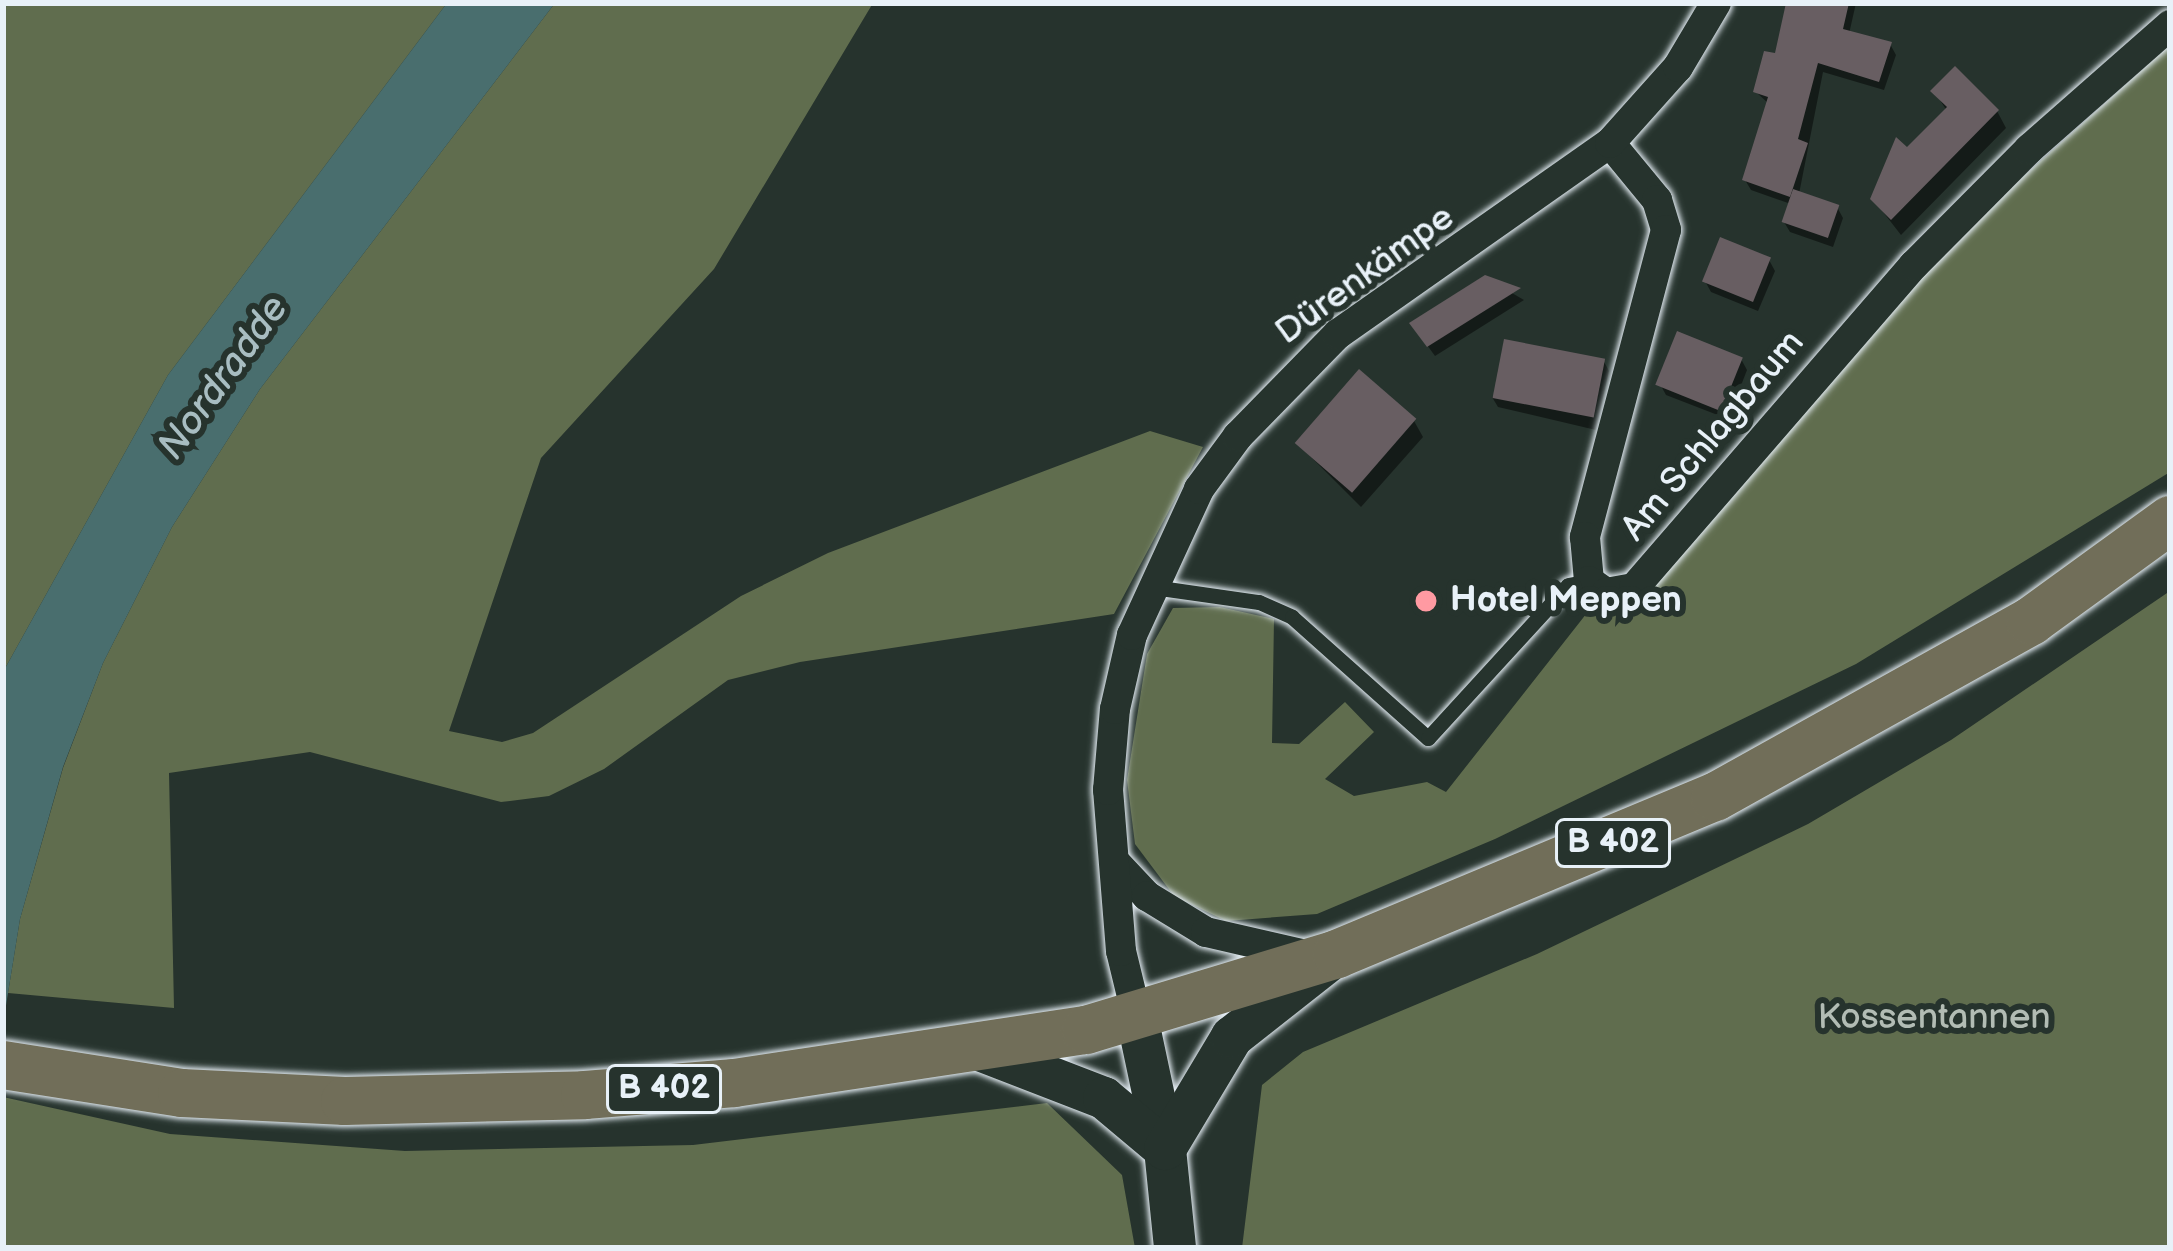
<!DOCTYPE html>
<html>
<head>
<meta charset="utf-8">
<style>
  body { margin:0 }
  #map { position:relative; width:2173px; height:1251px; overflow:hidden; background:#26332d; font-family:"Balsamiq Sans",sans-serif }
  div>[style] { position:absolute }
  .green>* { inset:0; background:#606d4e }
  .water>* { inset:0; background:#496e6e }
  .shadow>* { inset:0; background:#0007 }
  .building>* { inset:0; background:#685e62; transform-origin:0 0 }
  .roads { filter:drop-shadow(0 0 3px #e8f1f8) drop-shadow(0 0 3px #e8f1f8) }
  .lane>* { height:15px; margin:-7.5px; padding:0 7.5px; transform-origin:7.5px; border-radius:7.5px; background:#26332d }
  .street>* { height:30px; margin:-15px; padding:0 15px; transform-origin:15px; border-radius:15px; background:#26332d }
  .secondary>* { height:42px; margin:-21px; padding:0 21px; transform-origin:21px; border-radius:21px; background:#26332d }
  .primary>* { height:48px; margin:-24px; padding:0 24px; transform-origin:24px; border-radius:24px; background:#716e59 }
  .dots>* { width:33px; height:33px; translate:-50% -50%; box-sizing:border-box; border:6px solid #26332d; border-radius:50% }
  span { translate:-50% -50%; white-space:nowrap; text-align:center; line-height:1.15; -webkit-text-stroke:12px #26332d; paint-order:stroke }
  .shield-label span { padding:3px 9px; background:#26332d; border:3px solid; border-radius:9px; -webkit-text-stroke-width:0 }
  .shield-label { font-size:33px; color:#e8f1f8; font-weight:700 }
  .street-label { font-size:36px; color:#e8f1f8 }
  .poi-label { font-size:36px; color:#e8f1f8; font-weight:700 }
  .left { translate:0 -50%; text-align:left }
  .park-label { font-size:36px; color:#b2bcb4 }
  .water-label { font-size:39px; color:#a8bdc1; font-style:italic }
  .frame { position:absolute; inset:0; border:6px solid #e8f1f8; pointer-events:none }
</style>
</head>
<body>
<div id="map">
  <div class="green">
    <div style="clip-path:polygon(3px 3px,447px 3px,168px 375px,3px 672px)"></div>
    <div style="clip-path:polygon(555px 3px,873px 3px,714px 269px,541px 458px,449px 731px,502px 742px,533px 733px,741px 596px,828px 553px,1150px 431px,1203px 447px,1114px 614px,800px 662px,728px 680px,604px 769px,549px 796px,501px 802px,310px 752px,169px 773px,174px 1008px,8px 993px,20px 919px,63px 768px,103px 663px,172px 527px,260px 389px)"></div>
    <div style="clip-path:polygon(2170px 45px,2170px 472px,1856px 664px,1495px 839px,1317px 914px,1226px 921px,1174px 896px,1135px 844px,1127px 780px,1147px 654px,1173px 608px,1220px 607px,1274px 619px,1272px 743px,1299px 744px,1345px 702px,1374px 732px,1325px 779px,1354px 796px,1427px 782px,1446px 792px,1594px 604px,1617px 602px,1615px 627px,1918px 271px)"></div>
    <div style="clip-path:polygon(2170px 591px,2170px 1248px,1242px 1248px,1262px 1085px,1303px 1052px,1537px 954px,1808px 824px,1951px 740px)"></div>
    <div style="clip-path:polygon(3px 1097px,170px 1134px,405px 1151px,693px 1145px,1047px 1103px,1122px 1175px,1135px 1248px,3px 1248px)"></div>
  </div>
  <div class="water">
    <div style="clip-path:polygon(447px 3px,555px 3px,260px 389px,172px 527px,103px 663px,63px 767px,20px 919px,3px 1024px,3px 672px,168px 375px)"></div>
  </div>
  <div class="shadow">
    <div style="clip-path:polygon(1788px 3px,1856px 3px,1849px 34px,1890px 44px,1896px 55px,1884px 90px,1823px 72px,1799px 194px,1837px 207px,1843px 218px,1833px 247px,1790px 232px,1784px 222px,1791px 204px,1751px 190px,1745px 180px,1769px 104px,1756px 92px,1777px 57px)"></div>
    <div style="clip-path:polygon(1934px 91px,1997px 111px,2006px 128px,1901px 235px,1873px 199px,1947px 111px)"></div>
    <div style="clip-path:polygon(1769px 260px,1775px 271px,1758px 311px,1711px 292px,1705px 281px)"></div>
    <div style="clip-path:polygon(1486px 278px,1524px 300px,1435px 356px,1419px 334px)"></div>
    <div style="clip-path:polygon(1741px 359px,1747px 370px,1728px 419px,1666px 395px,1660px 384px)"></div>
    <div style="clip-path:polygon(1603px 360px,1609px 371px,1596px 430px,1498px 407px,1492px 397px)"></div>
    <div style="clip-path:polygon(1414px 421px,1423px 437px,1361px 507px,1297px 443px)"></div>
  </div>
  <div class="building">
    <div style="clip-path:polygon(1786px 3px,1849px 3px,1843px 29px,1892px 42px,1879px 82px,1818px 63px,1798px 139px,1808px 143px,1790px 197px,1742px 180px,1768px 97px,1753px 92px,1764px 51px,1775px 53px)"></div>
    <div style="clip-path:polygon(1955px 66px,1999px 110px,1891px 220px,1870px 199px,1896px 137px,1907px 147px,1947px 107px,1930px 91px)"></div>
    <div style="left:1793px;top:189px;width:49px;height:35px;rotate:19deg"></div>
    <div style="left:1720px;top:237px;width:55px;height:48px;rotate:22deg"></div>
    <div style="clip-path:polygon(1485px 275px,1521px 288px,1427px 347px,1409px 323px)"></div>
    <div style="left:1677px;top:331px;width:71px;height:58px;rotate:22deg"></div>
    <div style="left:1504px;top:339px;width:103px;height:60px;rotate:11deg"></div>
    <div style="left:1359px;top:369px;width:76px;height:98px;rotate:41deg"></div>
  </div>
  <div class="roads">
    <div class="lane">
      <div style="left:1153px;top:587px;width:107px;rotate:8.1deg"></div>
      <div style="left:1259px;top:602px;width:36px;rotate:24deg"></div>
      <div style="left:1292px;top:617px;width:182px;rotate:41.7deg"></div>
      <div style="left:1428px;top:738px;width:207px;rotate:-47.5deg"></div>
      <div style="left:1568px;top:585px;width:21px;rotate:-11deg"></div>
    </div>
    <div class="street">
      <div style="left:1610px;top:143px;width:74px;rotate:50.5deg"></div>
      <div style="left:1657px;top:200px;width:31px;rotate:73deg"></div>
      <div style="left:1666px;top:230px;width:318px;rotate:104.8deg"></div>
      <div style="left:1585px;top:537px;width:44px;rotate:84.8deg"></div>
      <div style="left:1589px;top:581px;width:21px;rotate:35deg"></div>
      <div style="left:1606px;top:593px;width:28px;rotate:-10deg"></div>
      <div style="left:1634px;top:588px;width:427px;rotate:-49.1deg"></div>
      <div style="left:1914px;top:265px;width:163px;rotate:-45.2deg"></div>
      <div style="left:2029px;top:149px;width:188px;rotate:-41.3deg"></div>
      <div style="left:1115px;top:862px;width:47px;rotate:46.7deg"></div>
      <div style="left:1147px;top:896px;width:69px;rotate:31.4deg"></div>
      <div style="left:1206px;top:932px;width:112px;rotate:12.9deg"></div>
      <div style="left:1137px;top:1017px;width:68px;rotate:-103.6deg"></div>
      <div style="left:1121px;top:951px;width:162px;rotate:-94.6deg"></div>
      <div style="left:1108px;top:790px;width:81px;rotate:-85.1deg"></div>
      <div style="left:1115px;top:709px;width:76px;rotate:-77.1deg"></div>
      <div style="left:1132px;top:635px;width:161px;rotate:-65.3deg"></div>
      <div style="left:1199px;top:489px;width:66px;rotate:-53.7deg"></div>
      <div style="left:1238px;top:436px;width:143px;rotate:-45.6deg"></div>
      <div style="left:1338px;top:334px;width:332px;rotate:-35.1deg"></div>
      <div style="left:1610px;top:143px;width:102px;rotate:-48.2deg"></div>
      <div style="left:1678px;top:67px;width:74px;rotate:-59.3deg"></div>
    </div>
    <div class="secondary">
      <div style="left:1137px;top:1017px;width:135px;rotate:78deg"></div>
      <div style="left:1165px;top:1149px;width:100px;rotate:84.2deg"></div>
      <div style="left:982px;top:1051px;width:131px;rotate:21.1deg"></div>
      <div style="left:1104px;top:1098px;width:80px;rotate:39.9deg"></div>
      <div style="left:1165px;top:1149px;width:131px;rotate:-59.1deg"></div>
      <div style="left:1232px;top:1037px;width:126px;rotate:-38.2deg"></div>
    </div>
    <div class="primary">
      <div style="left:3px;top:1065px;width:181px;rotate:8.9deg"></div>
      <div style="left:182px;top:1093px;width:163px;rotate:2.8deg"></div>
      <div style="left:345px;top:1101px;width:240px;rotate:-1.4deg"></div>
      <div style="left:585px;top:1095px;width:150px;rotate:-4.6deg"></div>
      <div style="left:735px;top:1083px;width:355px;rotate:-8.6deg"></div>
      <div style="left:1086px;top:1030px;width:262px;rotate:-16.8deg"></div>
      <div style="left:1337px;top:954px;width:409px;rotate:-22.6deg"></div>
      <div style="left:1715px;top:797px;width:362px;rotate:-29.1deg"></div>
      <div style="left:2031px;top:621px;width:172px;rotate:-36deg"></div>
    </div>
  </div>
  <div class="dots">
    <div style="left:1426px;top:601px;background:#ff9aa2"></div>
  </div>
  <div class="shield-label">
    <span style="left:1613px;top:843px">B 402</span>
    <span style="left:664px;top:1089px">B 402</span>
  </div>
  <div class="street-label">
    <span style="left:1365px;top:275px;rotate:-36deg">Dürenkämpe</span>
    <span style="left:1713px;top:436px;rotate:-50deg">Am Schlagbaum</span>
  </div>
  <div class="poi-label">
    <span class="left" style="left:1450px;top:601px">Hotel Meppen</span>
  </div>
  <div class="park-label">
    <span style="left:1934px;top:1018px">Kossentannen</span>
  </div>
  <div class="water-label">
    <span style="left:224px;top:378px;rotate:-54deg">Nordradde</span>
  </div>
  <div class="frame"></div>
</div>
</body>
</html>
